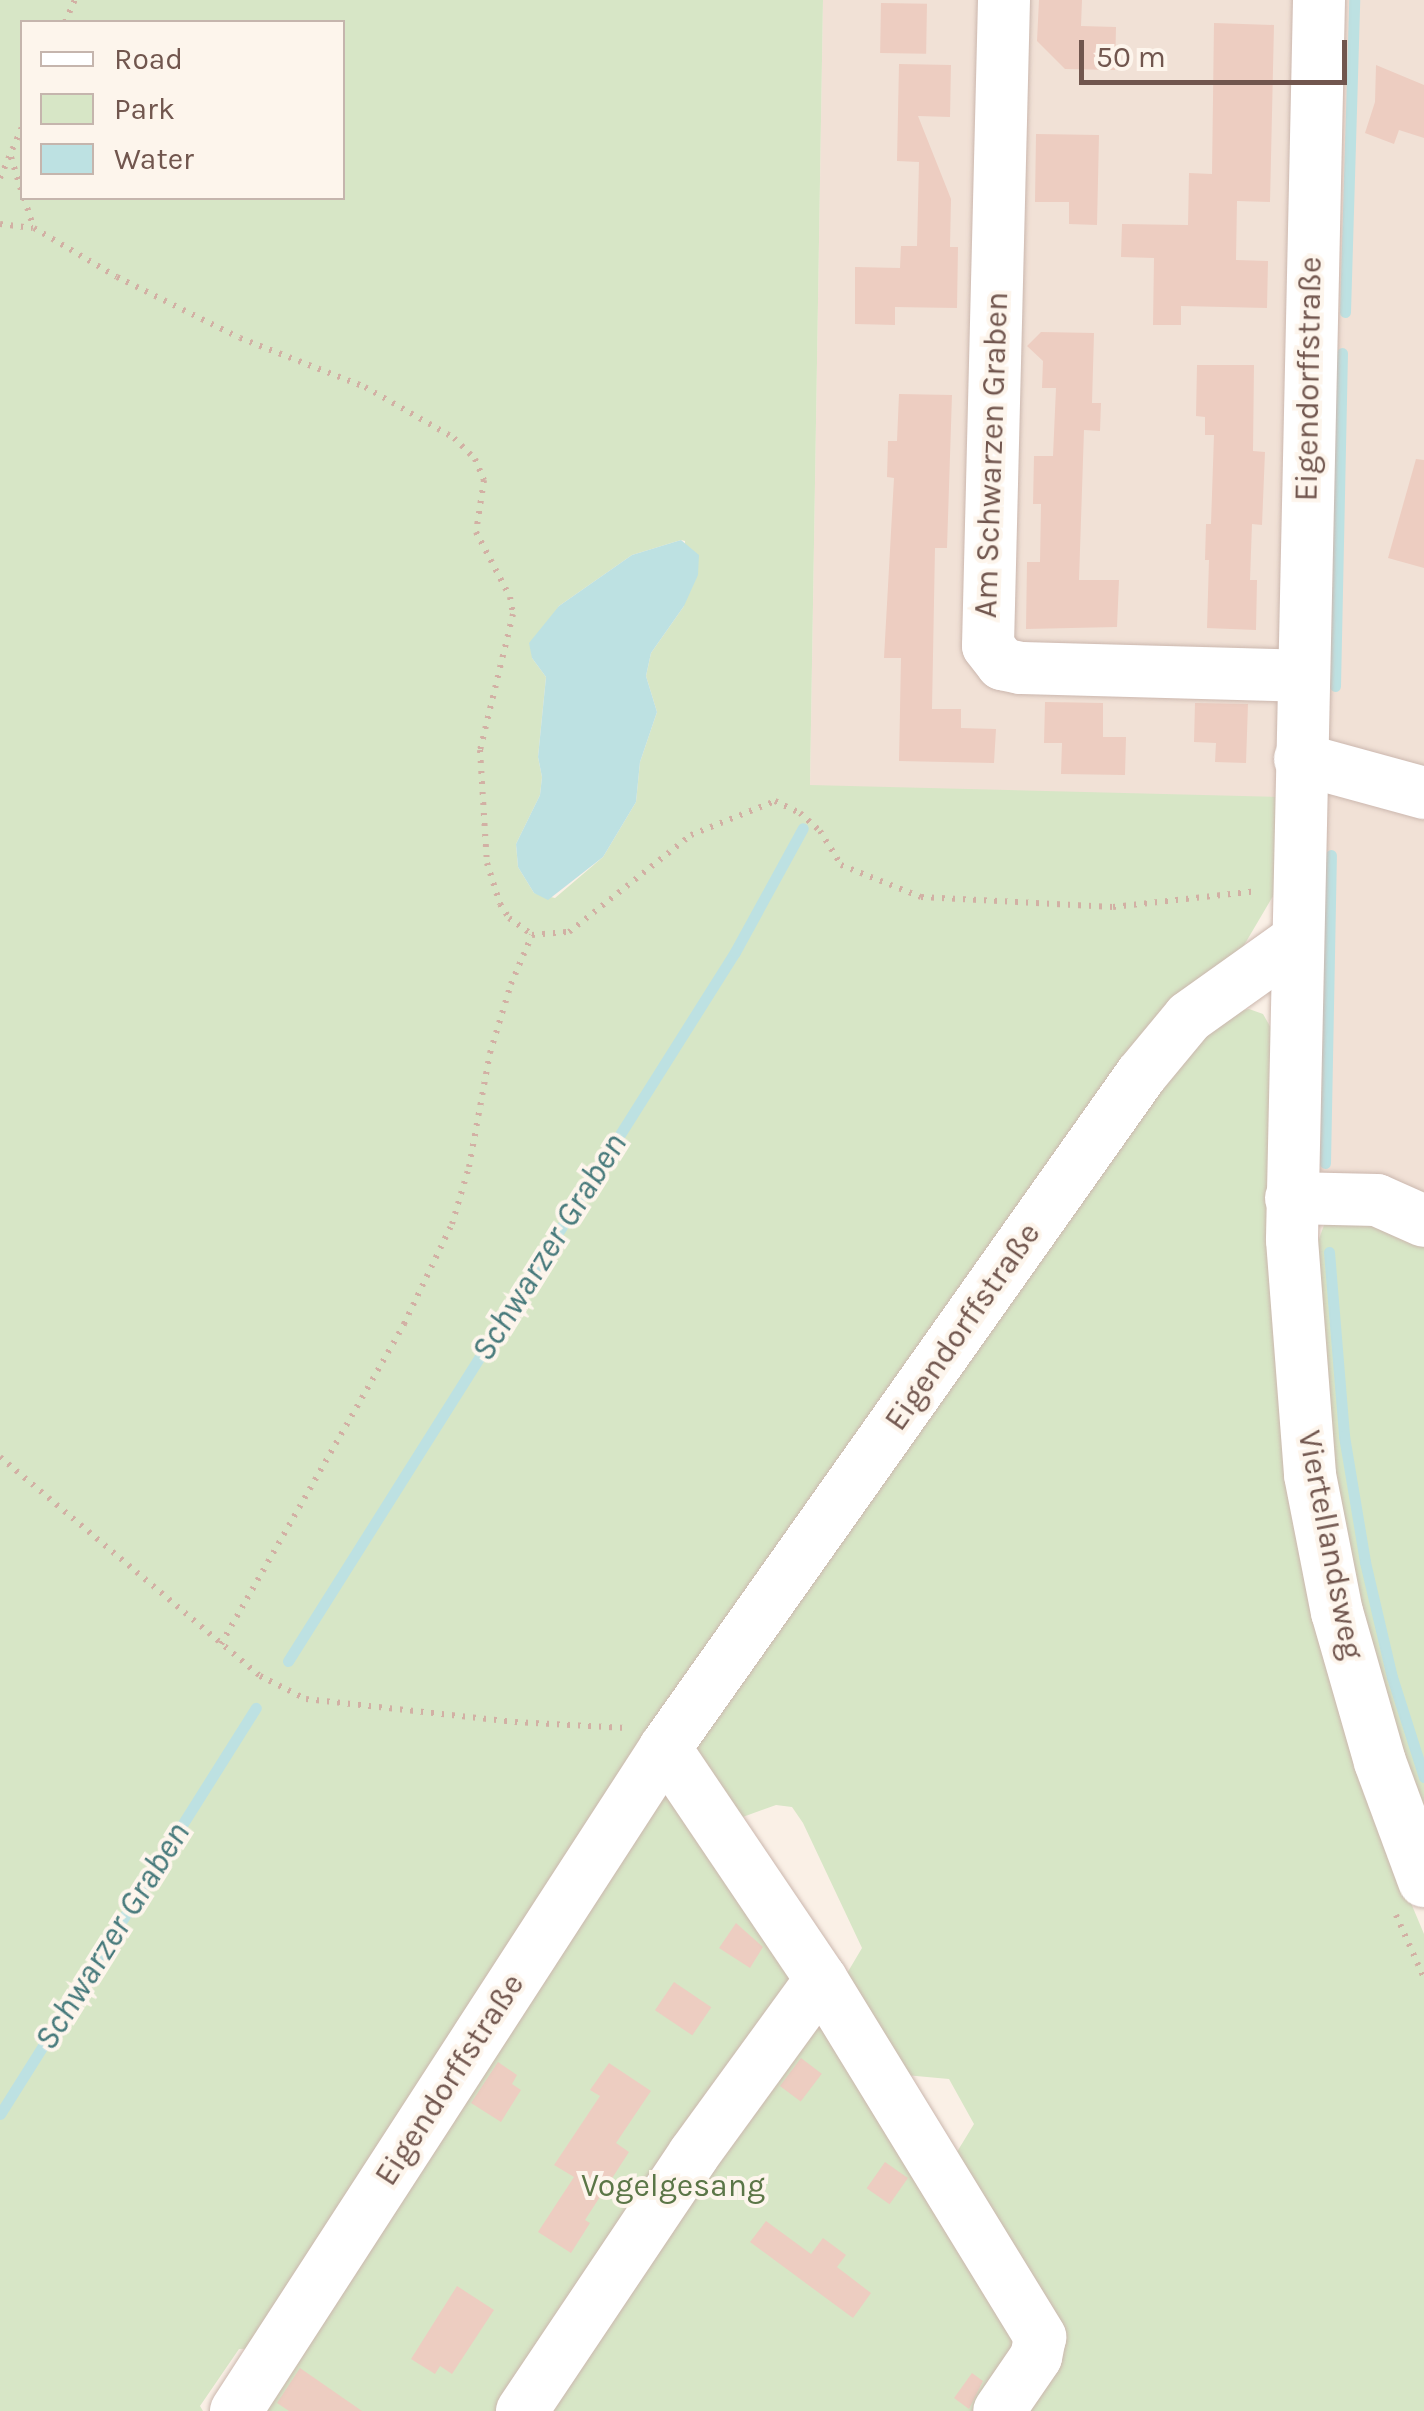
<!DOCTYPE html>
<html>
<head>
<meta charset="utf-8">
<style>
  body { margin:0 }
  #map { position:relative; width:1424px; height:2411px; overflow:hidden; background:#faf0e6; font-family:Karla,sans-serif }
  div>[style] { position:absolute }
  .residential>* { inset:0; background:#f1e1d6 }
  .green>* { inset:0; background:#d7e6c6 }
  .water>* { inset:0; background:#bde1e2 }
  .stream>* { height:11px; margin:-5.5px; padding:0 5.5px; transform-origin:5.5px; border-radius:5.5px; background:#bde1e2 }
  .building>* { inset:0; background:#edcdc1; transform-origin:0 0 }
  .path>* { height:6px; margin-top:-3px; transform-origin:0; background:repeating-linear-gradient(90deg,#d2b0a4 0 2.5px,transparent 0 10.5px) }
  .roads { filter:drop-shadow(0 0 2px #cbb7ae) drop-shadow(0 0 2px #cbb7ae) }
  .minor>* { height:52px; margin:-26px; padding:0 26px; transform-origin:26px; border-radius:26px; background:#fff }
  span { translate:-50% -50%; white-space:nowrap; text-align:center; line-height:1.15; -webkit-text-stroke:8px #fdf5ec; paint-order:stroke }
  .street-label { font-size:32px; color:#71564e }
  .park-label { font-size:32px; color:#5b7647 }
  .water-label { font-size:35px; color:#46797b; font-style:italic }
  .legend { position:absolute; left:20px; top:20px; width:325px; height:180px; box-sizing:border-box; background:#fdf5ec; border:2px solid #c5b5ad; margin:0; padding:12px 18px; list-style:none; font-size:30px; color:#71564e }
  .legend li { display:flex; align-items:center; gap:20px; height:50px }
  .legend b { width:50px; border:2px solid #c5b5ad }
  .scale { position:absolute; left:1079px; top:40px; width:268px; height:45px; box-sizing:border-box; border:5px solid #71564e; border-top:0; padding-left:12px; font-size:30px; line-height:35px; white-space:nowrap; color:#71564e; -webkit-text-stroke:8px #fdf5ec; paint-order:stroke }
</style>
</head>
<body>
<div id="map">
  <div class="residential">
    <div style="clip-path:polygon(823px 0,1424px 0,1424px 1208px,1337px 1182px,1307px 1161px,1311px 835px,810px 786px)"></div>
  </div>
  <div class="green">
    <div style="clip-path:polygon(evenodd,0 0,823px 0,810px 785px,1280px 797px,1279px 886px,1243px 947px,267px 2348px,239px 2349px,200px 2406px,203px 2411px,0 2411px,0 0,22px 22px,342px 22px,342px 198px,22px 198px,22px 22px,0 0,681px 540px,685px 541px,684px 606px,651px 653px,646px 676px,657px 712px,640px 762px,636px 802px,603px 857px,555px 898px,534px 893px,518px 867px,516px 844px,540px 795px,542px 777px,538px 757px,546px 677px,532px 658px,559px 606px,632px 555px,681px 540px)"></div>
    <div style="clip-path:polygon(1249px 1009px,1263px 1014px,1271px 1028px,1390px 1853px,1424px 1934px,1424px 2411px,256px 2411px,657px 1795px,679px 1788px,949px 2165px,974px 2124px,949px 2079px,905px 2075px,846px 1975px,862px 1948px,803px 1823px,792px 1807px,776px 1805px,740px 1818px,698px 1768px,694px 1741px,1173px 1062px,1223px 1015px)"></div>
    <div style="clip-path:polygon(1372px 1217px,1424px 1238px,1424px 1826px,1342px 1537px,1314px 1253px,1324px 1225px)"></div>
  </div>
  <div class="water">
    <div style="clip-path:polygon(681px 540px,699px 555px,698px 575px,684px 606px,651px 653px,646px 676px,657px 712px,640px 762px,636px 802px,603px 857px,548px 900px,534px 893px,518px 867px,516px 844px,540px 795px,542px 777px,538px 757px,546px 677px,532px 658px,529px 643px,559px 606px,632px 555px)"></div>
  </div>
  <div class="stream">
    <div style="left:1345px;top:312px;width:312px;rotate:-88.3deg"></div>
    <div style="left:1335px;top:686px;width:333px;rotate:-88.8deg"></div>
    <div style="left:1325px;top:1163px;width:308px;rotate:-88.9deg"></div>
    <div style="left:1329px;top:1252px;width:185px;rotate:85.3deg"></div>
    <div style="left:1344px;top:1436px;width:128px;rotate:80.5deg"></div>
    <div style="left:1365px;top:1562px;width:118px;rotate:76.8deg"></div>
    <div style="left:1392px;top:1677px;width:105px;rotate:72.3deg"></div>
    <div style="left:288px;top:1661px;width:838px;rotate:-57.77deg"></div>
    <div style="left:735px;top:952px;width:141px;rotate:-61.3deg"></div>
    <div style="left:0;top:2114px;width:480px;rotate:-57.8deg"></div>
  </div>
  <div class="building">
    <div style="clip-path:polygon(1039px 0,1082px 0,1081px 26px,1116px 27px,1115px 70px,1065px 69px,1037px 41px)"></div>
    <div style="left:881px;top:3px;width:46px;height:50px;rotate:1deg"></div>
    <div style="clip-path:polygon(1214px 23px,1274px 25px,1270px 202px,1237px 201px,1236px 260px,1268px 261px,1267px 308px,1181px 306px,1181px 325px,1153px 325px,1154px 258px,1121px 257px,1122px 224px,1188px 225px,1189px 173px,1212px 174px)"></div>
    <div style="clip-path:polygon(899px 64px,951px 65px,950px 117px,918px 116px,951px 199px,950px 247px,958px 247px,957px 308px,895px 307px,895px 325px,855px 324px,855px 267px,900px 268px,901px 246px,917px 246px,919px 162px,897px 161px)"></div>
    <div style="clip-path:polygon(1376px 65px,1424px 85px,1424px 138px,1399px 130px,1394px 144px,1365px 133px,1375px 102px)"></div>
    <div style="clip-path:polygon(1036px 134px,1099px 135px,1097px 225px,1069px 224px,1069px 202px,1035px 202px)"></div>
    <div style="clip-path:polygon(1041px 332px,1094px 333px,1092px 403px,1101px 403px,1100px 431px,1084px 430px,1079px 580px,1119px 580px,1117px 627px,1026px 629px,1027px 562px,1040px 562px,1041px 504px,1033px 504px,1034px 456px,1053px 456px,1056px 388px,1042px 388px,1043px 361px,1027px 346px)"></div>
    <div style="clip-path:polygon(1197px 365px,1254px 365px,1253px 451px,1265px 452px,1262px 525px,1252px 524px,1250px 580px,1257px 580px,1256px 630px,1207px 628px,1209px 560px,1205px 560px,1206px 524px,1211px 524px,1214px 435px,1205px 435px,1205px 417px,1196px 416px)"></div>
    <div style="clip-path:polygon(899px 394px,952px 395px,947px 548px,935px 548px,932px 709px,961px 709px,961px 728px,996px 729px,994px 763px,899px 761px,901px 658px,884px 658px,894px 478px,887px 477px,888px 441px,897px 441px)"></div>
    <div style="clip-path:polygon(1416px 459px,1424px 460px,1424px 568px,1388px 558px)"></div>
    <div style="clip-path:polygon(1045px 702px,1103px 703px,1103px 737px,1126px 737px,1125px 775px,1061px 774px,1062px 743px,1044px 743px)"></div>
    <div style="clip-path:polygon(1195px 703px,1248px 704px,1246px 763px,1215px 762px,1216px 743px,1194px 742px)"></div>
    <div style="clip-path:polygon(736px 1923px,763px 1947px,750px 1968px,719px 1948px)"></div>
    <div style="left:674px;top:1982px;width:45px;height:34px;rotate:34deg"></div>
    <div style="left:801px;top:2058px;width:26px;height:35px;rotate:37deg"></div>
    <div style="clip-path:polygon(498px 2062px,517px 2075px,512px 2084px,521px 2090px,501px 2122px,471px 2103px)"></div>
    <div style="clip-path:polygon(609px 2063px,651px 2091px,616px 2143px,629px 2152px,585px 2220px,590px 2223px,571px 2253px,538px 2232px,574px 2177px,554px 2165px,600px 2096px,590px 2090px)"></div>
    <div style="left:885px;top:2162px;width:28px;height:32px;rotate:35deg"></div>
    <div style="clip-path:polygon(766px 2221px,811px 2254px,823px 2238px,846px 2255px,837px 2267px,871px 2293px,853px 2318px,750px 2242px)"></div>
    <div style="clip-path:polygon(457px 2286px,494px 2310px,452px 2374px,440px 2366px,435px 2374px,411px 2359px)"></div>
    <div style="clip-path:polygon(300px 2368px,362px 2411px,289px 2411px,277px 2403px)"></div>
    <div style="clip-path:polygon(972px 2373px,983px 2381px,969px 2409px,954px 2398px)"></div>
  </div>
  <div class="path">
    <div style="left:65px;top:22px;width:24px;rotate:-66deg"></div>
    <div style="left:11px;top:157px;width:37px;rotate:73deg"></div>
    <div style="left:0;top:178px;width:56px;rotate:-66.7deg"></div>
    <div style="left:24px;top:198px;width:32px;rotate:72deg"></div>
    <div style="left:34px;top:228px;width:96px;rotate:30.6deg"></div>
    <div style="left:117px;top:277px;width:137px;rotate:26.4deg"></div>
    <div style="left:240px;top:338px;width:134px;rotate:21.4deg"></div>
    <div style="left:365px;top:387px;width:103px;rotate:29.8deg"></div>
    <div style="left:454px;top:438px;width:30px;rotate:45deg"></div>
    <div style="left:475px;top:459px;width:23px;rotate:67deg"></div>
    <div style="left:484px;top:480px;width:53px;rotate:98.7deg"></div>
    <div style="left:476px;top:532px;width:73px;rotate:62.4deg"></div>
    <div style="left:510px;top:597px;width:17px;rotate:80deg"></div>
    <div style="left:513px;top:614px;width:140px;rotate:103.6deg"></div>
    <div style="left:480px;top:750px;width:113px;rotate:86.5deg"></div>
    <div style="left:487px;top:863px;width:43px;rotate:72.4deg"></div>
    <div style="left:500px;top:904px;width:17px;rotate:57deg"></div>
    <div style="left:509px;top:918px;width:29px;rotate:36deg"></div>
    <div style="left:532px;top:935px;width:37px;rotate:-5deg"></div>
    <div style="left:569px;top:932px;width:156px;rotate:-38.5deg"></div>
    <div style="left:691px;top:835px;width:91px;rotate:-22deg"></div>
    <div style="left:775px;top:801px;width:28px;rotate:26deg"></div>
    <div style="left:800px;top:813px;width:27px;rotate:42deg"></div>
    <div style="left:820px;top:831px;width:40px;rotate:58deg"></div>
    <div style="left:841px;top:865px;width:86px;rotate:21.8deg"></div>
    <div style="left:921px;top:897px;width:192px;rotate:3deg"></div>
    <div style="left:1113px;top:907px;width:146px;rotate:-6.3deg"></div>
    <div style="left:0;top:224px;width:33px;rotate:7deg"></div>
    <div style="left:0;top:1457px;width:340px;rotate:40.1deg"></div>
    <div style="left:260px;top:1676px;width:51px;rotate:26.6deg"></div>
    <div style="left:306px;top:1699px;width:210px;rotate:6.3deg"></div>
    <div style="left:515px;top:1722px;width:111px;rotate:3.1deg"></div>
    <div style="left:221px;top:1644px;width:369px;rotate:-60.2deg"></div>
    <div style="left:404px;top:1324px;width:111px;rotate:-64.4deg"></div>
    <div style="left:452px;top:1224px;width:59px;rotate:-73.4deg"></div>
    <div style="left:469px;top:1167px;width:116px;rotate:-79.6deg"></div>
    <div style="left:490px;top:1053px;width:72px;rotate:-73.1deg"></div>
    <div style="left:511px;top:984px;width:53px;rotate:-66.8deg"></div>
    <div style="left:1396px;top:1915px;width:69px;rotate:66deg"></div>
  </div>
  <div class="roads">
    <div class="minor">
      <div style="left:1004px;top:0;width:646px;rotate:91.42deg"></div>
      <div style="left:988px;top:646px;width:23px;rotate:52deg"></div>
      <div style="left:1002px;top:664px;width:19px;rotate:12deg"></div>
      <div style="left:1021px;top:668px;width:281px;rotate:1.6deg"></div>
      <div style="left:1319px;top:0;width:1240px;rotate:91.25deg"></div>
      <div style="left:1292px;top:1240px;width:236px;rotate:85.6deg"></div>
      <div style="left:1310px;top:1475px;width:140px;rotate:78.9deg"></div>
      <div style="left:1337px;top:1612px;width:156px;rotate:74deg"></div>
      <div style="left:1380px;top:1762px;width:127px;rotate:69.7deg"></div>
      <div style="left:1300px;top:759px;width:129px;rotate:15.3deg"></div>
      <div style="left:1291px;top:1198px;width:86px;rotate:1.3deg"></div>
      <div style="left:1377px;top:1200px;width:51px;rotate:24.1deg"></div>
      <div style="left:665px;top:1748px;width:279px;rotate:56deg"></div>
      <div style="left:821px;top:1979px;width:420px;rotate:58.5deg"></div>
      <div style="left:1040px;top:2337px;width:20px;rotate:101deg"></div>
      <div style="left:1036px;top:2357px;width:65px;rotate:124.4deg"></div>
      <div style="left:236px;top:2411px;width:790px;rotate:-57.09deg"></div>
      <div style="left:665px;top:1748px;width:824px;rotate:-54.73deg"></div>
      <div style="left:1141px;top:1075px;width:75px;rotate:-50.4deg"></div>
      <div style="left:1189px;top:1017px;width:133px;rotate:-35.5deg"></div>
      <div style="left:522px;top:2411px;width:309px;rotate:-56.2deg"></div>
      <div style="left:694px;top:2154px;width:216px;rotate:-54deg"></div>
    </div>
  </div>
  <div class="street-label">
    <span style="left:1309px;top:379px;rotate:-89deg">Eigendorffstraße</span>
    <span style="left:992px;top:455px;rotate:-88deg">Am Schwarzen Graben</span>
    <span style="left:963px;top:1327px;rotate:-55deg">Eigendorffstraße</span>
    <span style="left:1330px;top:1545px;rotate:79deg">Viertellandsweg</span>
    <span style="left:450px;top:2080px;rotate:-57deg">Eigendorffstraße</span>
  </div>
  <div class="park-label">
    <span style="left:673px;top:2186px">Vogelgesang</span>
  </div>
  <div class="water-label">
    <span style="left:549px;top:1247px;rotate:-58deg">Schwarzer Graben</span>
    <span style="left:112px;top:1936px;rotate:-58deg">Schwarzer Graben</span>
  </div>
  <ul class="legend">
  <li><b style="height:12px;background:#fff"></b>Road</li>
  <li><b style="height:28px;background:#d7e6c6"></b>Park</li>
  <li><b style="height:28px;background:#bde1e2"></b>Water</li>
  </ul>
  <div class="scale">50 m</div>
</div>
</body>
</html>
